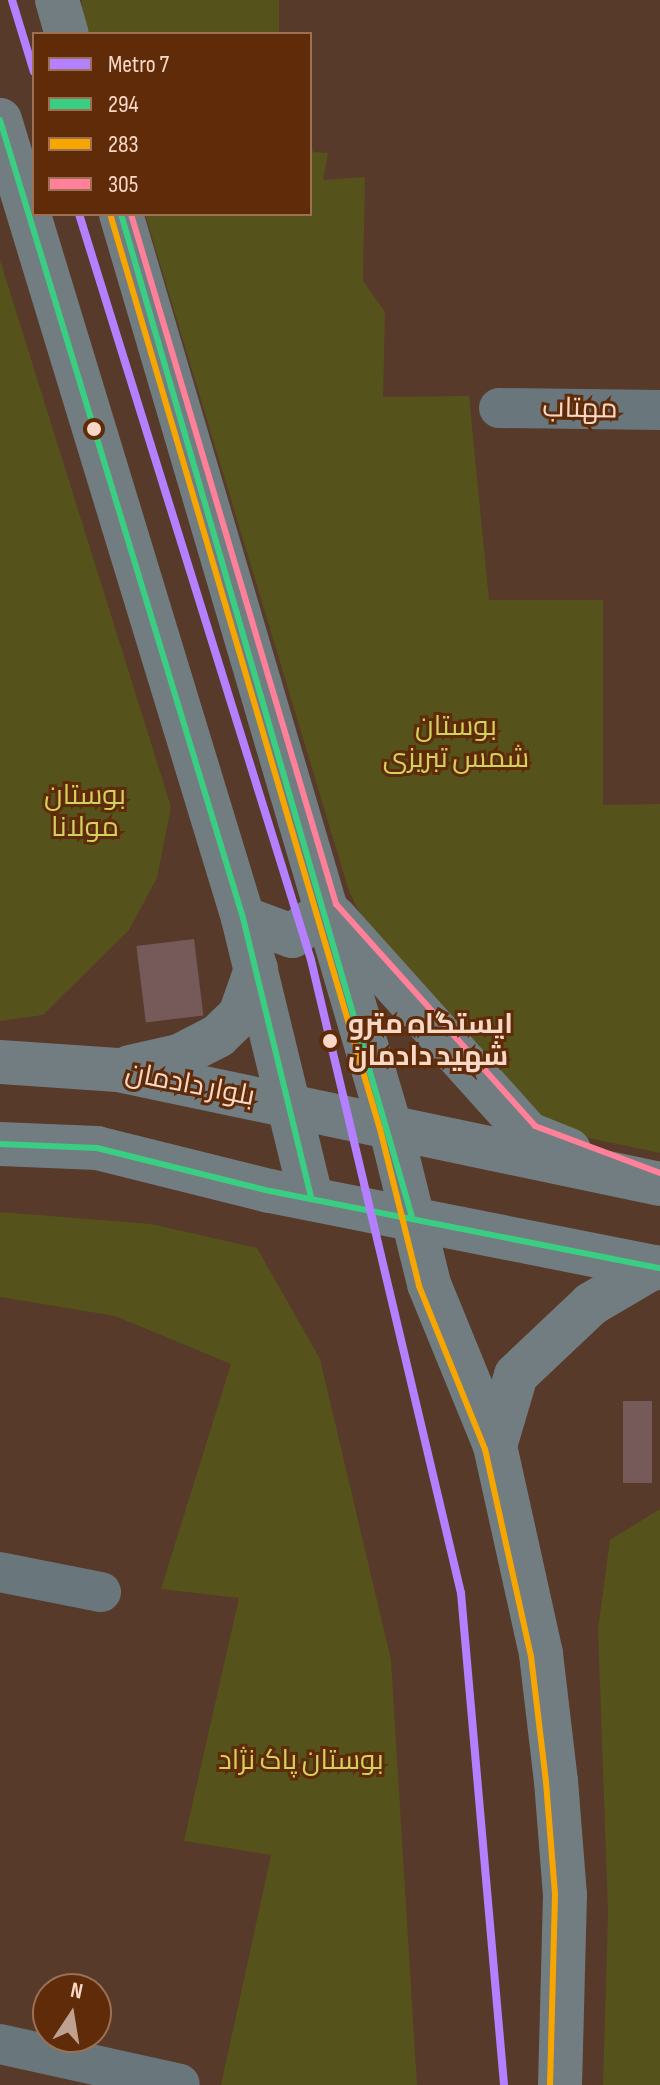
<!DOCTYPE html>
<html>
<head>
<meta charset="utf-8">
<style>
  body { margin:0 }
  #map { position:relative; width:660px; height:2085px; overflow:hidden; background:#573a29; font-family:"Sofia Sans Condensed",Cairo,sans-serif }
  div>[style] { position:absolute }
  .green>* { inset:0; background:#56521b; transform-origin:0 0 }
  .building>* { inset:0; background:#755a59; transform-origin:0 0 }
  .minor>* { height:40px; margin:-20px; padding:0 20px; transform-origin:20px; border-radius:20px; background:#69767b }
  .major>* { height:44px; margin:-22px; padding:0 22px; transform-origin:22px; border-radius:22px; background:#717d81 }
  .bus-1>* { height:6px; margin:-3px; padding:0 3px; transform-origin:3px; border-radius:3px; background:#3ace82 }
  .bus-2>* { height:6px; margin:-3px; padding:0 3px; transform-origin:3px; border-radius:3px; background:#f7a600 }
  .bus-3>* { height:6px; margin:-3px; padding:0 3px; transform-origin:3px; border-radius:3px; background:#ff8098 }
  .metro-1>* { height:8px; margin:-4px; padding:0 4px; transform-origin:4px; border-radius:4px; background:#b480ff }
  .dots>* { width:22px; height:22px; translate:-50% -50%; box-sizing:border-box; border:4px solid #5f2b08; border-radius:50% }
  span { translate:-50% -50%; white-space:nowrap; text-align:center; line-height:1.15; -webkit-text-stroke:6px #5f2b08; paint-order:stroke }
  .street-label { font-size:28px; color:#f9d8c7 }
  .park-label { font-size:28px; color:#d2d25f }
  .stop-label { font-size:28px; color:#f9d8c7; font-weight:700 }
  .left { translate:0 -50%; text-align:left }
  .legend { position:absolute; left:32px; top:32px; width:280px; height:184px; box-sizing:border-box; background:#5f2b08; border:2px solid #9d7054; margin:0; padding:10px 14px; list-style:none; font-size:24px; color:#f9d8c7 }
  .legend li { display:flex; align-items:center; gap:16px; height:40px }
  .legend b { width:40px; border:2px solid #9d7054 }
  .north { position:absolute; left:32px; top:1973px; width:80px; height:80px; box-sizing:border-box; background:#5f2b08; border:2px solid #9d7054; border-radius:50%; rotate:12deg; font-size:22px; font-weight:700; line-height:32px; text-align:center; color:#f9d8c7 }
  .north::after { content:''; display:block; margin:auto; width:28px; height:36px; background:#c0a190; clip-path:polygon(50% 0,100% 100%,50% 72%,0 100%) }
</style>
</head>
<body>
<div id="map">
  <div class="green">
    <div style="left:82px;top:0;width:197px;height:35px"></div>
    <div style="clip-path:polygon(310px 139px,313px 152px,328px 153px,323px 180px,365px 177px,363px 281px,385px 312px,383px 397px,469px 396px,489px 600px,603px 600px,603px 805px,660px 804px,660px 1153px,560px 1132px,506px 1090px,374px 941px,349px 891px,145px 214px,310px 214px)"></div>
    <div style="clip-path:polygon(0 260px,171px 807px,157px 878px,129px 930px,43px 1015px,0 1021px)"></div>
    <div style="clip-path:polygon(0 1212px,151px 1224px,257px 1248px,320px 1359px,391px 1660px,417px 2085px,221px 2085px,271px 1855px,184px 1841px,239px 1598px,161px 1589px,231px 1364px,115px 1316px,0 1297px)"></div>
    <div style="clip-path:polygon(660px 1509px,660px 2085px,603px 2085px,608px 1913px,598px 1629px,610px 1540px)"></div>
  </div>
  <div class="building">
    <div style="left:194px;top:939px;width:77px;height:58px;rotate:83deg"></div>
    <div style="left:623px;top:1401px;width:29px;height:82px"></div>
  </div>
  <div class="minor">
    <div style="left:499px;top:408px;width:161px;rotate:0.7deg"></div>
    <div style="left:0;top:1572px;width:103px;rotate:11.2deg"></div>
    <div style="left:0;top:2044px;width:184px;rotate:12.5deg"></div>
  </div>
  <div class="major">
    <div style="left:57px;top:0;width:35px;rotate:74deg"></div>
    <div style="left:0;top:120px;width:834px;rotate:73.06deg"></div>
    <div style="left:243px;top:918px;width:288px;rotate:76.3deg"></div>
    <div style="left:121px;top:214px;width:951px;rotate:73.57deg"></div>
    <div style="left:390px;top:1126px;width:163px;rotate:76.1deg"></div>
    <div style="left:429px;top:1284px;width:175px;rotate:67.8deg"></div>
    <div style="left:495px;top:1446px;width:213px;rotate:77.5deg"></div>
    <div style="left:541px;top:1654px;width:128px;rotate:83.3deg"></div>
    <div style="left:556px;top:1781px;width:114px;rotate:85.5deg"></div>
    <div style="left:565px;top:1895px;width:190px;rotate:91.5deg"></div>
    <div style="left:334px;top:917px;width:292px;rotate:48.1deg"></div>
    <div style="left:529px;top:1134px;width:43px;rotate:21.8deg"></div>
    <div style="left:243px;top:918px;width:52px;rotate:20.2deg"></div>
    <div style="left:292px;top:936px;width:44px;rotate:-37.6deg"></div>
    <div style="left:0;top:1062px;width:118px;rotate:3.9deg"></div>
    <div style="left:118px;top:1070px;width:554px;rotate:11.88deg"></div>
    <div style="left:130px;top:1067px;width:50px;rotate:-12.7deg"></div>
    <div style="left:179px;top:1056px;width:44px;rotate:-27.1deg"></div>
    <div style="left:218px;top:1036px;width:30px;rotate:-44deg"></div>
    <div style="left:240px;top:1015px;width:49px;rotate:-70.8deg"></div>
    <div style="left:0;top:1144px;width:97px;rotate:2.4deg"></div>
    <div style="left:97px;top:1148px;width:178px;rotate:14deg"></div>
    <div style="left:270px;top:1191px;width:398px;rotate:11.2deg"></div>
    <div style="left:495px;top:1446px;width:74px;rotate:-73.5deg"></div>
    <div style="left:516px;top:1375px;width:103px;rotate:-43.4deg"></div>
    <div style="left:591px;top:1304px;width:73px;rotate:-30.4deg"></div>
  </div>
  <div class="bus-1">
    <div style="left:0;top:120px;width:834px;rotate:73.06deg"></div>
    <div style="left:243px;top:918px;width:288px;rotate:76.3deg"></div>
    <div style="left:121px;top:214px;width:1044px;rotate:73.82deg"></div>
    <div style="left:0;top:1144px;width:97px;rotate:2.4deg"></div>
    <div style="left:97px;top:1148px;width:178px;rotate:14deg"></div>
    <div style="left:270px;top:1191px;width:398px;rotate:11.2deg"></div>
  </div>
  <div class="bus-2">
    <div style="left:111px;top:217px;width:951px;rotate:73.57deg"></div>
    <div style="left:380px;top:1129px;width:162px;rotate:76deg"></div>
    <div style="left:419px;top:1286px;width:176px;rotate:68deg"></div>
    <div style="left:485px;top:1449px;width:212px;rotate:77.5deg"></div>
    <div style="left:531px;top:1656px;width:127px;rotate:83.2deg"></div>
    <div style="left:546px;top:1782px;width:113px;rotate:85.4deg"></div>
    <div style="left:555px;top:1895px;width:190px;rotate:91.5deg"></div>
  </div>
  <div class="bus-3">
    <div style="left:131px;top:214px;width:720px;rotate:73.45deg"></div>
    <div style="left:336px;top:904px;width:298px;rotate:48.1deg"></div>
    <div style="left:535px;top:1126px;width:134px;rotate:20.6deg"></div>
  </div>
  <div class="metro-1">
    <div style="left:12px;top:0;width:75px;rotate:73deg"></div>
    <div style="left:79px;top:214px;width:781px;rotate:72.72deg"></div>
    <div style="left:311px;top:960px;width:651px;rotate:76.67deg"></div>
    <div style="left:461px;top:1593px;width:494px;rotate:85deg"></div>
  </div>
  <div class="dots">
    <div style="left:94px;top:429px;background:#f9d8c7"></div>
    <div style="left:330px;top:1041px;background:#f9d8c7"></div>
  </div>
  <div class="street-label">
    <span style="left:580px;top:409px;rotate:1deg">مهتاب</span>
    <span style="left:190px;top:1085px;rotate:11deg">بلوار دادمان</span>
  </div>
  <div class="park-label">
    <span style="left:456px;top:743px">بوستان<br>شمس تبریزی</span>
    <span style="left:85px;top:812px">بوستان<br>مولانا</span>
    <span style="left:301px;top:1761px">بوستان پاک نژاد</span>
  </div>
  <div class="stop-label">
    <span class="left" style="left:348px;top:1041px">ایستگاه مترو<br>شهید دادمان</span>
  </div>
  <ul class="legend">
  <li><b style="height:10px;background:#b480ff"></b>Metro 7</li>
  <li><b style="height:10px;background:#3ace82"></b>294</li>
  <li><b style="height:10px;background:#f7a600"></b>283</li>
  <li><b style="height:10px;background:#ff8098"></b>305</li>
  </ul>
  <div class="north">N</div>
</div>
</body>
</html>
